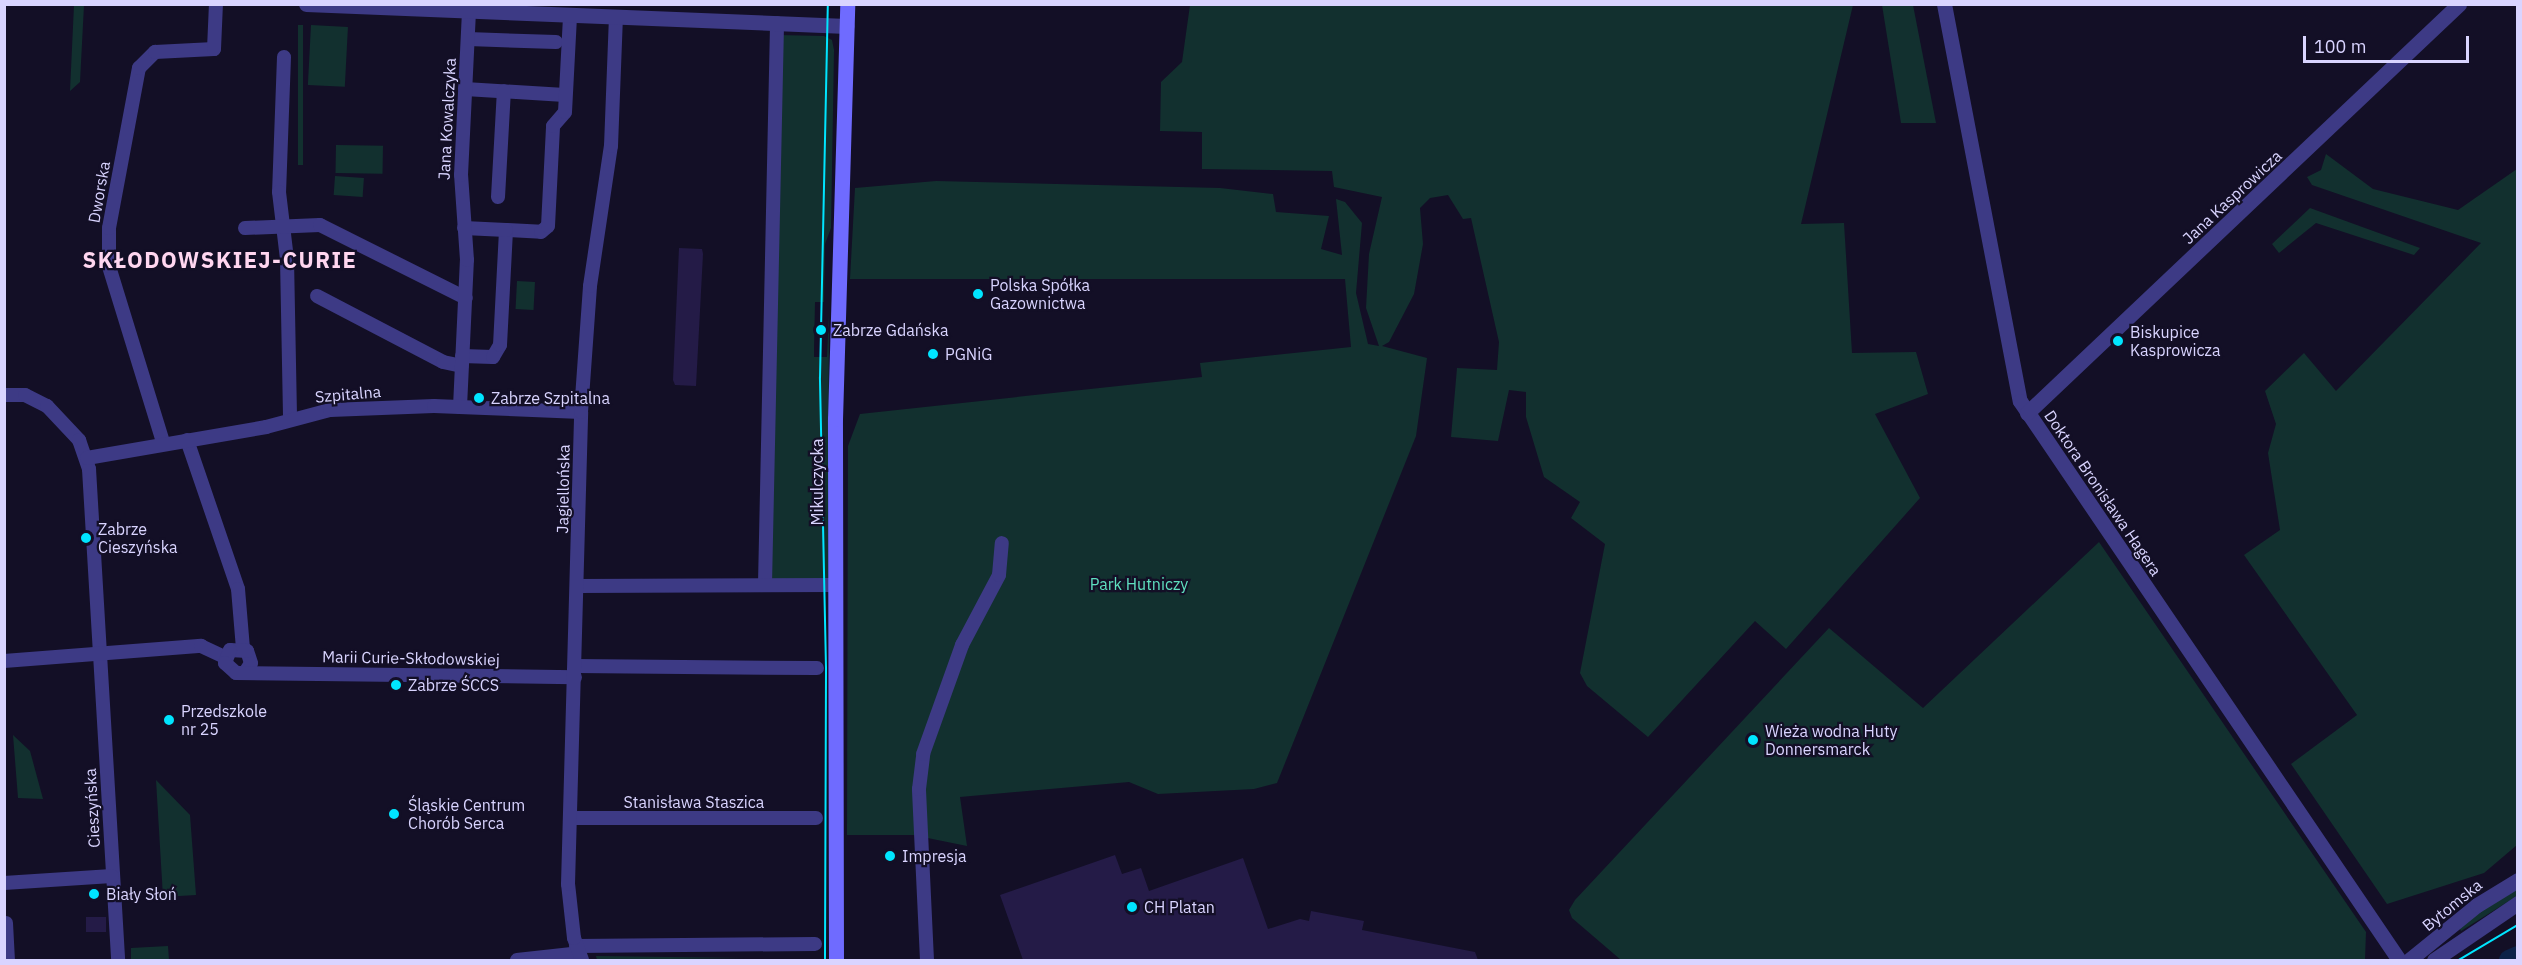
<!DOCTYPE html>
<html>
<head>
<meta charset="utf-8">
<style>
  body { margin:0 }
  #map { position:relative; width:2522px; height:965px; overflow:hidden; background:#130f26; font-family:"IBM Plex Sans",sans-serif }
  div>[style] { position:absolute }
  .green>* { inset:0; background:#12302f; transform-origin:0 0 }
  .river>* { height:20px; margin:-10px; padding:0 10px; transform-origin:10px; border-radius:10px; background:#0c2248 }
  .building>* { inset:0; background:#241b47; transform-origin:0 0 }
  .round { border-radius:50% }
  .minor>* { height:14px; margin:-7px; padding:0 7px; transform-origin:7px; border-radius:7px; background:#3d3a85 }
  .tertiary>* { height:15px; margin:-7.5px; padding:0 7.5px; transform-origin:7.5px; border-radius:7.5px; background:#3d3a85 }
  .secondary>* { height:15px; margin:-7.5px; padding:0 7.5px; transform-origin:7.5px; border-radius:7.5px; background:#6f6bff }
  .tram>* { height:1.5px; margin:-0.75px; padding:0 0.75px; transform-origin:0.75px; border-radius:0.75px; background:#00e5ff }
  .dots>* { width:16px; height:16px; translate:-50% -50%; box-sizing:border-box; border:3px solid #130f26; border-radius:50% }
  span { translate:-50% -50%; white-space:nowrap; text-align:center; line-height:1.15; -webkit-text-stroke:4.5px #130f26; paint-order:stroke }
  .street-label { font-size:16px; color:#d9d4ff }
  .poi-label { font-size:16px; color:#d9d4ff }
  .left { translate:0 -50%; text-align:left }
  .park-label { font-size:16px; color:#5fe0c0 }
  .district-label { font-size:22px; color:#ffd6f0; font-weight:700; letter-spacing:1.5px }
  .frame { position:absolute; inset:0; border:6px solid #d9d4ff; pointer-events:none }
  .scale { position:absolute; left:2303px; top:36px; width:166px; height:27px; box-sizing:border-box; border:3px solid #d9d4ff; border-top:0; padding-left:8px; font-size:18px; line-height:21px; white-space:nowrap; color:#d9d4ff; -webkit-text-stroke:4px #130f26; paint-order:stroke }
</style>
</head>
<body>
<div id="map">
  <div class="green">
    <div style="clip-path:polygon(74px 5px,84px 5px,80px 82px,70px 91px)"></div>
    <div style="clip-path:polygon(1190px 5px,1853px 5px,1801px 224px,1844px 223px,1852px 353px,1916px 352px,1928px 394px,1875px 414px,1920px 498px,1786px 649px,1755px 621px,1648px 737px,1587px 686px,1580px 673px,1605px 544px,1571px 518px,1580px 502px,1544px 477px,1526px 417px,1526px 392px,1509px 390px,1498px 441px,1451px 437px,1457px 368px,1497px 370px,1499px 342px,1471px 218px,1463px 219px,1448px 195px,1430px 198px,1420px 208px,1423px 244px,1414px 294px,1389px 342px,1382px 346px,1427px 358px,1416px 436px,1277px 783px,1254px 789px,1158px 794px,1129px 782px,960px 797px,967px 846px,913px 835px,847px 835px,848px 446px,860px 414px,1202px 377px,1200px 363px,1351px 347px,1345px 279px,850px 279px,855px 188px,936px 181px,1220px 188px,1273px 194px,1276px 212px,1329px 216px,1321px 249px,1342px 255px,1336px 199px,1345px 202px,1362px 223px,1356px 293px,1368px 344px,1379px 346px,1366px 308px,1369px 254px,1382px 197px,1334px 187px,1332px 171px,1202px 169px,1202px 132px,1160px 131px,1161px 82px,1182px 62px)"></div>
    <div style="clip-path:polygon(1882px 5px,1913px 5px,1936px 123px,1901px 123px)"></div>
    <div style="left:298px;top:25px;width:5px;height:140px"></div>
    <div style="left:311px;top:25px;width:37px;height:60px;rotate:3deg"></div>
    <div style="clip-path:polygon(777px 35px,824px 36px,832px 40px,834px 50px,831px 228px,825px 244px,824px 302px,815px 302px,814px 349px,814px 357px,827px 357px,829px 314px,828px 578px,822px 581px,775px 581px,766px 574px)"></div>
    <div style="left:336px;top:145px;width:47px;height:28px;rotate:1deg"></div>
    <div style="clip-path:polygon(2326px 154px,2373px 189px,2458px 210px,2517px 169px,2517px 845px,2484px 873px,2387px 904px,2291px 764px,2357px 715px,2244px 555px,2280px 530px,2268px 453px,2276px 424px,2265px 391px,2304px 353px,2336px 391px,2481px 243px,2312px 185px,2307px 177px,2321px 170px)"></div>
    <div style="left:335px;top:176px;width:29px;height:19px;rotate:4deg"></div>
    <div style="clip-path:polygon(2310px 208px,2420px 248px,2414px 255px,2316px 223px,2279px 253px,2272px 244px)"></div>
    <div style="left:517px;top:281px;width:18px;height:28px;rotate:3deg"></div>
    <div style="clip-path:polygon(2099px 542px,2366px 932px,2365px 960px,1621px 960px,1572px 918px,1569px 910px,1575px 900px,1829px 628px,1923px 708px)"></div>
    <div style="clip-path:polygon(13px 735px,30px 751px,43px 799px,18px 798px)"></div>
    <div style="clip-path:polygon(156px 780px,190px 815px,196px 895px,163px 897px)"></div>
    <div style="clip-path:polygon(2517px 887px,2517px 896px,2461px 931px,2459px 927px)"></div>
    <div style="clip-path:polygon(168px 946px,169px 960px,131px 960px,131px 948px)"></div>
    <div style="clip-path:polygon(596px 956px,746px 958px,597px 960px)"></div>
  </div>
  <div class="river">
    <div style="left:2509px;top:960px;width:10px;rotate:-24deg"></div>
  </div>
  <div class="building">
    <div style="clip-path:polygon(679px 248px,702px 249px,703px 254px,696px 386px,675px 385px,673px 380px)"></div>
    <div class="round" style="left:1745px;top:732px;width:16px;height:16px"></div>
    <div style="clip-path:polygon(1115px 855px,1122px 874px,1141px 868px,1149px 891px,1243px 858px,1268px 929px,1300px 919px,1309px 921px,1311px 911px,1364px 921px,1362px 930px,1475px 952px,1478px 960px,1023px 960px,1000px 895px)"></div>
    <div style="left:106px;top:917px;width:15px;height:20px;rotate:90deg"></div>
  </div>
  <div class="minor">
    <div style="left:468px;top:39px;width:88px;rotate:2deg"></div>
    <div style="left:284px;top:57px;width:135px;rotate:92.1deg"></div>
    <div style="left:279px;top:192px;width:67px;rotate:83.2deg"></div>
    <div style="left:287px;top:259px;width:161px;rotate:88.9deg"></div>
    <div style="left:465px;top:89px;width:100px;rotate:3.4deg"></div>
    <div style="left:498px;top:197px;width:106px;rotate:-86.8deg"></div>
    <div style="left:245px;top:228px;width:75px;rotate:-2.3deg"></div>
    <div style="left:320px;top:225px;width:163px;rotate:26.6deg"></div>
    <div style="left:506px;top:230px;width:35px;rotate:3deg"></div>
    <div style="left:541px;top:232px;width:9px;rotate:-41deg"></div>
    <div style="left:548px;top:226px;width:100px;rotate:-87.1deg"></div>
    <div style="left:553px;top:126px;width:18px;rotate:-49deg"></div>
    <div style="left:565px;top:112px;width:97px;rotate:-87deg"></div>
    <div style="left:317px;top:296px;width:142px;rotate:27.6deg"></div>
    <div style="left:443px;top:362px;width:19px;rotate:12deg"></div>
    <div style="left:462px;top:356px;width:31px;rotate:2deg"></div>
    <div style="left:493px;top:357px;width:14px;rotate:-60deg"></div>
    <div style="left:500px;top:345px;width:115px;rotate:-87deg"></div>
    <div style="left:506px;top:230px;width:42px;rotate:-177.3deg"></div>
    <div style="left:4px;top:395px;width:21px"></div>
    <div style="left:25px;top:395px;width:25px;rotate:27deg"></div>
    <div style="left:47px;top:406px;width:47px;rotate:46.7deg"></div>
    <div style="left:79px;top:440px;width:31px;rotate:71deg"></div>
    <div style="left:89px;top:469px;width:492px;rotate:86.6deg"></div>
    <div style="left:460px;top:407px;width:147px;rotate:-87.3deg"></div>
    <div style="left:467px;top:260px;width:85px;rotate:-94deg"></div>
    <div style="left:461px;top:175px;width:163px;rotate:-87.2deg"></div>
    <div style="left:187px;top:440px;width:157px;rotate:71.1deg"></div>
    <div style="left:238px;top:589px;width:59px;rotate:85.2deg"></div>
    <div style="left:163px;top:442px;width:184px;rotate:-107.1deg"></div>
    <div style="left:109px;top:266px;width:38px;rotate:-90deg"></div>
    <div style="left:109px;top:228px;width:163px;rotate:-79.4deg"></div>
    <div style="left:139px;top:68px;width:23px;rotate:-45deg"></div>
    <div style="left:155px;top:52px;width:59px;rotate:-2.9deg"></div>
    <div style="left:214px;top:49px;width:45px;rotate:-87.5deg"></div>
    <div style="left:87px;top:458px;width:182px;rotate:-9.8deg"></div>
    <div style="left:266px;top:427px;width:66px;rotate:-14.9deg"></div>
    <div style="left:330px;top:410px;width:104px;rotate:-2.2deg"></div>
    <div style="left:434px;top:406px;width:147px;rotate:2.3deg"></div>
    <div style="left:765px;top:584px;width:561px;rotate:-88.77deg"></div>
    <div style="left:577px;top:586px;width:258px;rotate:-0.2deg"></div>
    <div style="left:4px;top:661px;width:198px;rotate:-4.4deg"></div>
    <div style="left:201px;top:646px;width:26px;rotate:25deg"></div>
    <div style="left:575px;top:666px;width:242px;rotate:0.5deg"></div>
    <div style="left:246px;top:671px;width:9px;rotate:-58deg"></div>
    <div style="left:251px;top:663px;width:13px;rotate:-108deg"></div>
    <div style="left:247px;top:651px;width:17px;rotate:-177deg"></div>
    <div style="left:230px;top:650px;width:14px;rotate:111deg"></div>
    <div style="left:225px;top:663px;width:15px;rotate:42deg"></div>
    <div style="left:236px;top:673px;width:339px;rotate:0.7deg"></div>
    <div style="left:571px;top:818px;width:245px"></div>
    <div style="left:4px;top:883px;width:108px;rotate:-3.7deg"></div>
    <div style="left:6px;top:923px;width:37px;rotate:87deg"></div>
    <div style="left:576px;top:946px;width:239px;rotate:-0.5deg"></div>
    <div style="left:517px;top:960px;width:62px;rotate:-6.4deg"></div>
    <div style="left:582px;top:960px;width:23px;rotate:-110deg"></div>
    <div style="left:574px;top:938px;width:54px;rotate:-96.3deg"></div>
    <div style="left:568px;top:884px;width:472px;rotate:-88.4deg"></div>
    <div style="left:581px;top:412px;width:126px;rotate:-85.9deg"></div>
    <div style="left:590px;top:286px;width:142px;rotate:-81.5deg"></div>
    <div style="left:611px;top:146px;width:129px;rotate:-87.8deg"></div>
    <div style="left:927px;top:960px;width:171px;rotate:-92.7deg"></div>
    <div style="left:919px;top:789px;width:35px;rotate:-83deg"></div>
    <div style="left:923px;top:754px;width:116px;rotate:-70.3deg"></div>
    <div style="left:962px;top:645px;width:79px;rotate:-62.1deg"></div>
    <div style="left:999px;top:575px;width:32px;rotate:-85deg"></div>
  </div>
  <div class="tertiary">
    <div style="left:306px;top:4px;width:541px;rotate:2.33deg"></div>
    <div style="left:1944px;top:4px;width:404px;rotate:79.2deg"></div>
    <div style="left:2020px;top:401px;width:675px;rotate:55.86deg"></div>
    <div style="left:2027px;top:413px;width:595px;rotate:-43.43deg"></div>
    <div style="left:2409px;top:960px;width:87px;rotate:-39deg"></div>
    <div style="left:2477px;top:905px;width:48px;rotate:-31.4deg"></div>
    <div style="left:2434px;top:960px;width:102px;rotate:-34.2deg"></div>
  </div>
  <div class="secondary">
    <div style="left:836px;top:960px;width:541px;rotate:-90.11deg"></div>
    <div style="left:835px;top:419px;width:415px;rotate:-88.3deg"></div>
  </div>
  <div class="tram">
    <div style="left:825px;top:960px;width:292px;rotate:-89.8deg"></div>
    <div style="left:826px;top:668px;width:290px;rotate:-91.2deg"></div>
    <div style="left:820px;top:378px;width:374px;rotate:-88.8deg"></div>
    <div style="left:2459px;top:960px;width:69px;rotate:-30.7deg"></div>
  </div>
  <div class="dots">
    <div style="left:978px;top:294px;background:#00e5ff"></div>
    <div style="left:821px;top:330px;background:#00e5ff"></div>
    <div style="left:2118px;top:341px;background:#00e5ff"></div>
    <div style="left:933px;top:354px;background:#00e5ff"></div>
    <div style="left:479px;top:398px;background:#00e5ff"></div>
    <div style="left:86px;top:538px;background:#00e5ff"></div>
    <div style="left:396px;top:685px;background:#00e5ff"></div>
    <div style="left:169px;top:720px;background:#00e5ff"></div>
    <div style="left:1753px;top:740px;background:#00e5ff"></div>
    <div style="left:394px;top:814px;background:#00e5ff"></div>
    <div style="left:890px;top:856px;background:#00e5ff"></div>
    <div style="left:94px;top:894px;background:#00e5ff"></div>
    <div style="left:1132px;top:907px;background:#00e5ff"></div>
  </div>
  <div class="street-label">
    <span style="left:447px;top:119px;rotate:-87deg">Jana Kowalczyka</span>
    <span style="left:99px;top:192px;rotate:-80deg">Dworska</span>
    <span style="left:2232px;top:197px;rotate:-43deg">Jana Kasprowicza</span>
    <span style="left:348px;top:394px;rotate:-5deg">Szpitalna</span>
    <span style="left:817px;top:482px;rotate:-90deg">Mikulczycka</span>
    <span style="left:563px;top:489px;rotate:-89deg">Jagiellońska</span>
    <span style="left:2103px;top:493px;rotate:56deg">Doktora Bronisława Hagera</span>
    <span style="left:411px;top:658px;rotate:1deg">Marii Curie-Skłodowskiej</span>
    <span style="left:694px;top:802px">Stanisława Staszica</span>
    <span style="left:92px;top:808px;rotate:-93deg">Cieszyńska</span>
    <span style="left:2452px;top:905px;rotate:-39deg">Bytomska</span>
  </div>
  <div class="poi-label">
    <span class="left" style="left:990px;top:294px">Polska Spółka<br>Gazownictwa</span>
    <span class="left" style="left:833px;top:330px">Zabrze Gdańska</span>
    <span class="left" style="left:2130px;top:341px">Biskupice<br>Kasprowicza</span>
    <span class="left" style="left:945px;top:354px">PGNiG</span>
    <span class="left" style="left:491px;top:398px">Zabrze Szpitalna</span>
    <span class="left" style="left:98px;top:538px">Zabrze<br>Cieszyńska</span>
    <span class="left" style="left:408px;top:685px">Zabrze ŚCCS</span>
    <span class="left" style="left:181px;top:720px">Przedszkole<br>nr 25</span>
    <span class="left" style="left:1765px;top:740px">Wieża wodna Huty<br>Donnersmarck</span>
    <span class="left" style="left:408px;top:814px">Śląskie Centrum<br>Chorób Serca</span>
    <span class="left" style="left:902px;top:856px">Impresja</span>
    <span class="left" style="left:106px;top:894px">Biały Słoń</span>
    <span class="left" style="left:1144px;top:907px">CH Platan</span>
  </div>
  <div class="park-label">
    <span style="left:1139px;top:584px">Park Hutniczy</span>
  </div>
  <div class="district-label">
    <span style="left:220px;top:260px">SKŁODOWSKIEJ-CURIE</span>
  </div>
  <div class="frame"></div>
  <div class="scale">100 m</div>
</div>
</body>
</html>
